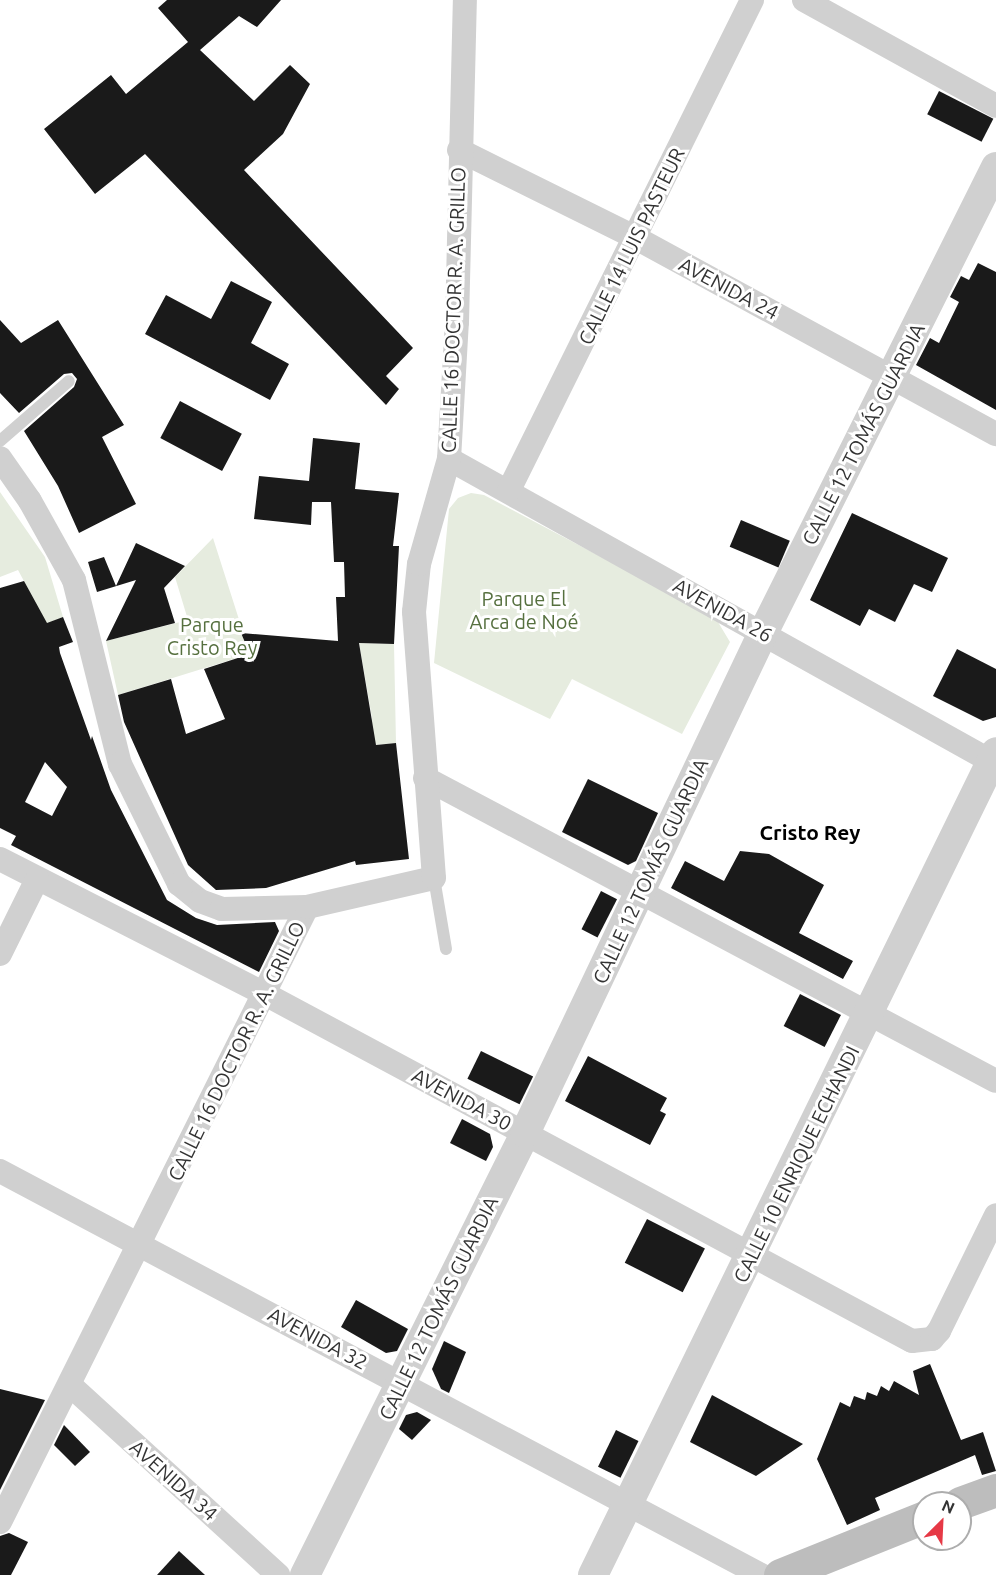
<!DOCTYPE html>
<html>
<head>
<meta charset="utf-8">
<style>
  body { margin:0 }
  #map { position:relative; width:996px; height:1575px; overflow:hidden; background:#fff; font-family:Ubuntu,sans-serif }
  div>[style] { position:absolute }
  .green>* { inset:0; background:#e6ecdf }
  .building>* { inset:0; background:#1a1a1a; transform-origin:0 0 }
  .service>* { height:12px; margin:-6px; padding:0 6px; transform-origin:6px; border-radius:6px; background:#d0d0d0 }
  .minor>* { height:24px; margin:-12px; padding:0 12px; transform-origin:12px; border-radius:12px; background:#d0d0d0 }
  .tertiary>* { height:30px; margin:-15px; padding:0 15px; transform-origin:15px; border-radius:15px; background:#d0d0d0 }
  .secondary>* { height:33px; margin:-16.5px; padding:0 16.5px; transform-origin:16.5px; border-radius:16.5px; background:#bdbdbd }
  span { translate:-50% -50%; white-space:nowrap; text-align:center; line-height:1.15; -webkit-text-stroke:6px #fff; paint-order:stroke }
  .street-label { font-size:20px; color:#333 }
  .park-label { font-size:20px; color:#56703f }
  .neighbourhood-label { font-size:21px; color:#000; font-weight:700 }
  .north { position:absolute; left:912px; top:1491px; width:60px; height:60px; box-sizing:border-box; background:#fff; border:2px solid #adadad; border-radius:50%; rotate:24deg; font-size:16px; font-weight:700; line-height:24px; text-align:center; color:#333 }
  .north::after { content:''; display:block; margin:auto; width:21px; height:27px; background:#e63946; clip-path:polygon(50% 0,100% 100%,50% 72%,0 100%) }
</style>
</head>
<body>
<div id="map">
  <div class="green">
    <div style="clip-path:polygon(0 492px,45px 557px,63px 617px,29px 631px,33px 598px,18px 570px,0 577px)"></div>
    <div style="clip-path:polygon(471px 493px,484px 495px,715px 617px,730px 642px,682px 734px,572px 679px,550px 719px,434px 663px,449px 509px,458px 498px)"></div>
    <div style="clip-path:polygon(213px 538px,250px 654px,118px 695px,106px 641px,188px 620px,175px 577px)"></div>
    <div style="clip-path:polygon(359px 643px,394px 644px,396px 743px,354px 747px,372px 718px)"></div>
  </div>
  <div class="building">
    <div style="clip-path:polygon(167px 0,281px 0,257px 27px,239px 16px,200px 50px,254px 101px,290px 65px,310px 84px,283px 134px,244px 170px,413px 348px,386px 376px,399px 389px,386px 405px,145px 154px,95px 194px,44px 129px,111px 75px,126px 94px,188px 42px,158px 8px)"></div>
    <div style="left:939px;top:91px;width:61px;height:26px;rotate:27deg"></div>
    <div style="clip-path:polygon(978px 263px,996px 272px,996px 410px,916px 365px,930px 338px,939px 343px,959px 302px,950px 297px,961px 276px,969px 280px)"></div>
    <div style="clip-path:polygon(231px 281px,272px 302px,251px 343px,289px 364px,270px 400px,145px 334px,166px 295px,211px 319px)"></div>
    <div style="clip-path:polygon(0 320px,21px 343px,58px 320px,124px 425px,102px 437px,136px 504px,79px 533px,58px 486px,24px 431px,74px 387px,77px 379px,72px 373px,64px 374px,19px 413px,0 393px)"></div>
    <div style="left:180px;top:401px;width:70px;height:42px;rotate:28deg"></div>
    <div style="clip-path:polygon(313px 438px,360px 443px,355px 489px,399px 493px,393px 546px,399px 546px,394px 644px,359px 643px,376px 745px,396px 743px,409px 859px,356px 865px,355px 861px,266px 888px,216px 890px,188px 865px,124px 722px,118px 695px,171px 679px,186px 734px,225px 719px,204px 669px,250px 654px,241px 633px,338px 641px,336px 597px,345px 597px,344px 562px,334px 562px,331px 502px,312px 502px,311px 525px,254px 519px,259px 476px,309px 481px)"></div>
    <div style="clip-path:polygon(852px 513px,948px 558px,932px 592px,914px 584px,895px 622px,869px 609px,860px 626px,810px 600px)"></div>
    <div style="left:741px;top:520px;width:53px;height:29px;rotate:23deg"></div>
    <div style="clip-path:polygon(136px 543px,185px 566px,164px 588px,175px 623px,106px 641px,136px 580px,97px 592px,88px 562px,104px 557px,116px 586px)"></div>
    <div style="clip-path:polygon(evenodd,24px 581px,47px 623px,63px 617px,73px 642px,59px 647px,60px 653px,91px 740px,92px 736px,111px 790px,167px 900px,196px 918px,217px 925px,275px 922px,279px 931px,259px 972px,11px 845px,16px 836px,0 828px,0 588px,24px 581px,45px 762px,67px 787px,52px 816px,25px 802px,45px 762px)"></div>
    <div style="clip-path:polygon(957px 649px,996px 669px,996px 717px,983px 721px,933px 696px)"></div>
    <div style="clip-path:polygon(588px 779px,658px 813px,636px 861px,628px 865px,562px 832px)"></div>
    <div style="clip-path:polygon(740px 851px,769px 854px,824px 885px,799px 933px,853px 961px,843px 979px,671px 888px,685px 861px,724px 881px)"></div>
    <div style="left:601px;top:891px;width:18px;height:43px;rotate:27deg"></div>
    <div style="left:800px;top:994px;width:46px;height:36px;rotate:27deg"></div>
    <div style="left:481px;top:1051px;width:58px;height:31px;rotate:26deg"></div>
    <div style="clip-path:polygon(588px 1056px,667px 1098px,660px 1111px,666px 1114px,650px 1145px,565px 1101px)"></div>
    <div style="clip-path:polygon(462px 1119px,490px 1134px,493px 1147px,486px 1161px,450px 1143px)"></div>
    <div style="left:647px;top:1219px;width:65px;height:49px;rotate:27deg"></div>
    <div style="clip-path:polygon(356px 1300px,408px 1329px,397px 1351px,386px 1353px,341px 1327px)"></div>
    <div style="clip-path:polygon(444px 1341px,466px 1352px,449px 1393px,441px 1389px,432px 1369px)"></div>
    <div style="clip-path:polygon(930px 1364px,961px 1440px,983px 1432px,996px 1471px,982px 1475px,975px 1455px,875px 1498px,880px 1510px,847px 1525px,817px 1459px,840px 1402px,850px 1407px,854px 1396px,865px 1400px,867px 1392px,877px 1396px,881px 1386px,889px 1391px,894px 1381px,919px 1395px,913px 1371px)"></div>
    <div style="clip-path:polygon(0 1389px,45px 1400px,0 1490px)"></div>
    <div style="clip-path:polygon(712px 1395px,803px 1444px,756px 1476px,690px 1442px)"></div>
    <div style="clip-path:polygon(417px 1412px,431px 1420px,412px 1440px,399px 1429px,406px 1415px)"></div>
    <div style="clip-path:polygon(64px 1425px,90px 1452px,75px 1466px,54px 1445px)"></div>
    <div style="left:616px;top:1430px;width:25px;height:41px;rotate:26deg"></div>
    <div style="clip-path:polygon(9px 1533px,28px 1542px,11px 1575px,0 1575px,0 1536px)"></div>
    <div style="clip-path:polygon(179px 1551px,205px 1575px,157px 1575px)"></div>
  </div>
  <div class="service">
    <div style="left:0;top:441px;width:91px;rotate:-41deg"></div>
    <div style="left:434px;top:878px;width:72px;rotate:80.4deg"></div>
  </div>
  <div class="minor">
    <div style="left:804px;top:0;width:219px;rotate:28.9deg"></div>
    <div style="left:459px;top:150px;width:198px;rotate:26.4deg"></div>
    <div style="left:636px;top:238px;width:410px;rotate:28.6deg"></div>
    <div style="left:0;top:458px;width:52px;rotate:55.1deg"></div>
    <div style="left:30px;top:501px;width:90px;rotate:60.9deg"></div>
    <div style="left:74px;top:580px;width:190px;rotate:76deg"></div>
    <div style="left:120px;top:764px;width:134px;rotate:63.8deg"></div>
    <div style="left:179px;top:884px;width:27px;rotate:39deg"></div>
    <div style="left:200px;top:901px;width:23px;rotate:20deg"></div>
    <div style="left:222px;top:909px;width:85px;rotate:-1.3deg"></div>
    <div style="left:449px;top:459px;width:626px;rotate:29.14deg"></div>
    <div style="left:509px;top:490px;width:547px;rotate:-63.62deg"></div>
    <div style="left:425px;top:778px;width:646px;rotate:27.95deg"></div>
    <div style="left:0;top:859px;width:297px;rotate:27deg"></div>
    <div style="left:265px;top:994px;width:734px;rotate:28.21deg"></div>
    <div style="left:912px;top:1341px;width:20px;rotate:-6deg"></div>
    <div style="left:932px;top:1339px;width:11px;rotate:-49deg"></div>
    <div style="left:939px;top:1331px;width:129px;rotate:-63.8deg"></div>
    <div style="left:0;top:954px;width:84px;rotate:-63.7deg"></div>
    <div style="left:0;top:1171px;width:862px;rotate:27.96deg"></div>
    <div style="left:70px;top:1385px;width:282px;rotate:42.4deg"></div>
    <div style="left:0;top:1522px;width:687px;rotate:-63.47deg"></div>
    <div style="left:307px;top:907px;width:130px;rotate:-12.9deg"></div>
    <div style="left:434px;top:878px;width:267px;rotate:-94.3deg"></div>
    <div style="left:414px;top:612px;width:48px;rotate:-84.1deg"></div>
    <div style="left:419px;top:564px;width:109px;rotate:-74.1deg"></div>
    <div style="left:449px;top:459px;width:137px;rotate:-86.7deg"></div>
    <div style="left:457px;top:322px;width:322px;rotate:-88.6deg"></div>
  </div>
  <div class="tertiary">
    <div style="left:305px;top:1575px;width:494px;rotate:-63.5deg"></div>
    <div style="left:525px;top:1133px;width:554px;rotate:-64.55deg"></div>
    <div style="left:763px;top:633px;width:521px;rotate:-63.43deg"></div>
    <div style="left:593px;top:1575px;width:916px;rotate:-63.91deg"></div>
  </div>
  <div class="secondary">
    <div style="left:960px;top:1503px;width:38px;rotate:-20deg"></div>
    <div style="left:780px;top:1575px;width:155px;rotate:-21.9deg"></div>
  </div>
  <div class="street-label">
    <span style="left:631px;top:246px;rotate:-64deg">CALLE 14 LUIS PASTEUR</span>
    <span style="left:729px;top:288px;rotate:28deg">AVENIDA 24</span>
    <span style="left:453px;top:310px;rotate:-88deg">CALLE 16 DOCTOR R. A. GRILLO</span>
    <span style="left:863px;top:434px;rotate:-63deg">CALLE 12 TOMÁS GUARDIA</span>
    <span style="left:723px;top:610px;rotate:29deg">AVENIDA 26</span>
    <span style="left:650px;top:871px;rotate:-65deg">CALLE 12 TOMÁS GUARDIA</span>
    <span style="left:236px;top:1051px;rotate:-64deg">CALLE 16 DOCTOR R. A. GRILLO</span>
    <span style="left:462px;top:1099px;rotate:28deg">AVENIDA 30</span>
    <span style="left:796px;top:1164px;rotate:-64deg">CALLE 10 ENRIQUE ECHANDI</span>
    <span style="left:438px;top:1308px;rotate:-64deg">CALLE 12 TOMÁS GUARDIA</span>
    <span style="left:318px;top:1338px;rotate:28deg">AVENIDA 32</span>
    <span style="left:174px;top:1480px;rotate:42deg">AVENIDA 34</span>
  </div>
  <div class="park-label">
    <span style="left:524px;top:610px">Parque El<br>Arca de Noé</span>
    <span style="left:212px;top:636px">Parque<br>Cristo Rey</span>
  </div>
  <div class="neighbourhood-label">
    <span style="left:810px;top:832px">Cristo Rey</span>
  </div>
  <div class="north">N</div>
</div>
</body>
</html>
